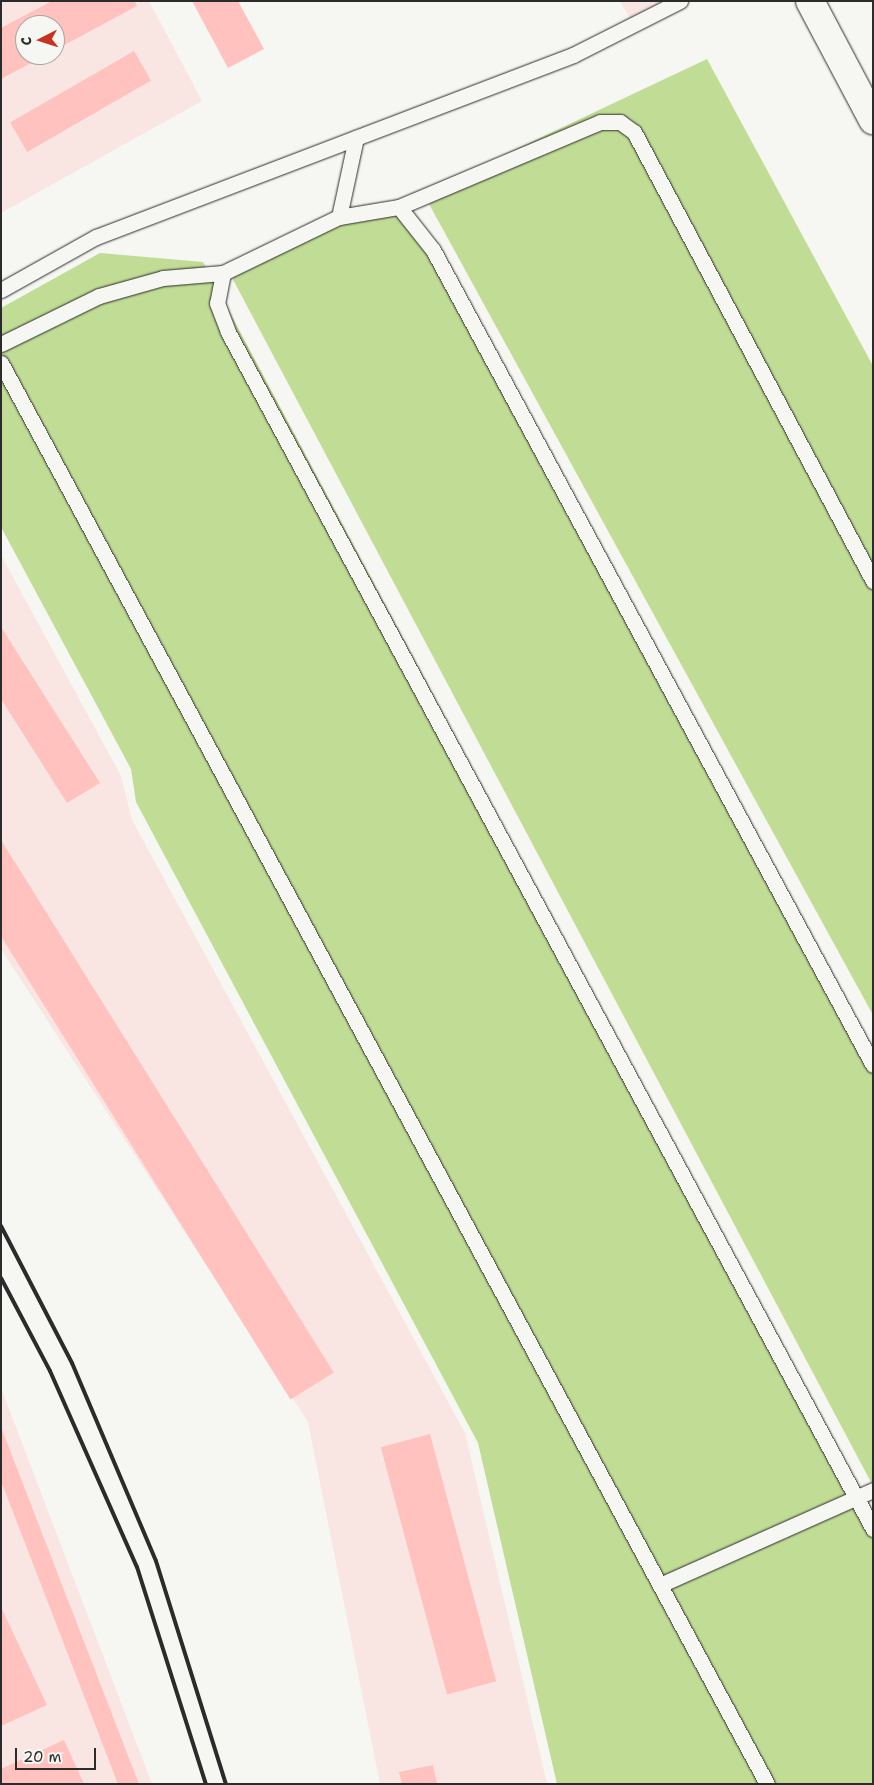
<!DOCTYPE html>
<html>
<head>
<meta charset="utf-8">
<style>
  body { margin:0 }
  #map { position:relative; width:874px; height:1785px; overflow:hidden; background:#f6f6f2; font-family:"Shantell Sans",sans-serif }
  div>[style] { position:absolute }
  .built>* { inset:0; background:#f9e6e2 }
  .green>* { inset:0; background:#c1dd95 }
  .building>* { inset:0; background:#ffc2be; transform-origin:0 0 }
  .roads { filter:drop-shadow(0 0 1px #2b2b2b) drop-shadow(0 0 1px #2b2b2b) }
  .service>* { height:15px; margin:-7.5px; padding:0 7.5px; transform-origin:7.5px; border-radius:7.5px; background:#f6f6f2 }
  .secondary>* { height:28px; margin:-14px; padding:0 14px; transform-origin:14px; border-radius:14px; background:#f6f6f2 }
  .rail>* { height:4px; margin:-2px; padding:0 2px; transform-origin:2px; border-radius:2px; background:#2b2b2b }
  span { translate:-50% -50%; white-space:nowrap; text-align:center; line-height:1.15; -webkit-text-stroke:5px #f6f6f2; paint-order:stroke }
  .frame { position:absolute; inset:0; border:2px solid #2b2b2b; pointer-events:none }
  .north { position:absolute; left:15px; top:15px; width:50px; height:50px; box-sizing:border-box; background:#f6f6f2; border:1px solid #a5a5a2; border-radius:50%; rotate:265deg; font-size:14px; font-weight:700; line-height:20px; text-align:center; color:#2b2b2b }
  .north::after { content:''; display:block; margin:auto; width:18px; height:22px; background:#c8321e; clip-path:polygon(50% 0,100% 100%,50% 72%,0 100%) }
  .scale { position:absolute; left:15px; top:1748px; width:81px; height:22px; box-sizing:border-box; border:2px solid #2b2b2b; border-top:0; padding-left:6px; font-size:15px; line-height:18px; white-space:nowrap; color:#2b2b2b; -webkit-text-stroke:4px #f6f6f2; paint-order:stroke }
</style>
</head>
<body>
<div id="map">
  <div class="built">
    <div style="clip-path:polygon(evenodd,1px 1px,149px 1px,202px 101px,1px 213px,1px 1px,25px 25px,55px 25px,55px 55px,25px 55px,25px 25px)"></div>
    <div style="clip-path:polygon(620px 1px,681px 1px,634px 26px)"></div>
    <div style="clip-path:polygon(1px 555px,121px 776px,132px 820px,465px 1433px,547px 1784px,380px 1784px,308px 1422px,1px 949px)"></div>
    <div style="clip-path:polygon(1px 1388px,152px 1784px,1px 1784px)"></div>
  </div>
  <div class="green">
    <div style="clip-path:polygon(707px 59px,873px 366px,873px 1015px,423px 193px)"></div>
    <div style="clip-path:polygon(401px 200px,873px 1052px,873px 1486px,229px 272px)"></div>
    <div style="clip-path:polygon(100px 253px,203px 262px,873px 1523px,873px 1784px,557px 1784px,478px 1443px,136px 802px,131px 769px,1px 527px,1px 308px)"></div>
  </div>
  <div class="building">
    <div style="clip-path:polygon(52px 1px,135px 1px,137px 6px,55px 50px,55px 25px,25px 25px,25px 55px,46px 55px,1px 79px,1px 28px)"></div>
    <div style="clip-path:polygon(192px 1px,238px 1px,264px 49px,228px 68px)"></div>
    <div style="left:134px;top:51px;width:34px;height:143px;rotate:60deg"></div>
    <div style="clip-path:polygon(1px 627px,100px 783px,67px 803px,1px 699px)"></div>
    <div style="left:1px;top:840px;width:628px;height:51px;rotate:58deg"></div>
    <div style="clip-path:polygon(1px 1427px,139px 1784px,118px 1784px,1px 1481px)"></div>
    <div style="left:430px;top:1434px;width:256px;height:51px;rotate:75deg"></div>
    <div style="clip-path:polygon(1px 1607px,47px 1705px,1px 1726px)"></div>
    <div style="clip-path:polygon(64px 1740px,84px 1784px,1px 1784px,1px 1769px)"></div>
    <div style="clip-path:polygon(433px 1765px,437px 1784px,402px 1784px,399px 1772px)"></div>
  </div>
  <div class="roads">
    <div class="service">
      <div style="left:399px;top:207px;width:55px;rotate:51.7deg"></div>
      <div style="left:433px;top:250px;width:926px;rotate:61.64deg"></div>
      <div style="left:339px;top:217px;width:81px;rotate:-77.9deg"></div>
      <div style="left:223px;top:273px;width:31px;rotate:101deg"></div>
      <div style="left:217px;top:303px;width:31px;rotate:69deg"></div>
      <div style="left:228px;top:332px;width:1360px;rotate:61.68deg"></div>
      <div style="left:1px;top:290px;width:109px;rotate:-29.2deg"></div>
      <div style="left:96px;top:237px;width:511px;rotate:-20.88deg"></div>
      <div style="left:573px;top:55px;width:120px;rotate:-26.8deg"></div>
      <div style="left:1px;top:344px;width:109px;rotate:-26.1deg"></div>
      <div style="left:99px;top:296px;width:66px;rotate:-15.7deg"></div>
      <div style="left:163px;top:278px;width:60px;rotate:-4.8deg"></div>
      <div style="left:223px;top:273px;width:129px;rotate:-25.8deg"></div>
      <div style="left:339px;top:217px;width:61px;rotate:-9.5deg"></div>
      <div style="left:399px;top:207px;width:218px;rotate:-22.9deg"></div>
      <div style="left:600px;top:122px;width:20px"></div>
      <div style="left:620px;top:122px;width:17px;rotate:36deg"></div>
      <div style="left:634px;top:132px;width:509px;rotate:61.97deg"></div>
      <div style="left:1px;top:363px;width:1614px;rotate:61.67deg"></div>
      <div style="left:662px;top:1584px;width:231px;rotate:-24deg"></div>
    </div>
    <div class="secondary">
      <div style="left:810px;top:1px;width:135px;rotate:62.1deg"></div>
    </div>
  </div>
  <div class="rail">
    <div style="left:1px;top:1226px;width:154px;rotate:62.6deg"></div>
    <div style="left:72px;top:1363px;width:215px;rotate:67deg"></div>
    <div style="left:156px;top:1561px;width:234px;rotate:72.6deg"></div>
    <div style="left:1px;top:1278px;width:105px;rotate:62.2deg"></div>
    <div style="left:50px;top:1371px;width:214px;rotate:66.1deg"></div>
    <div style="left:137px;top:1567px;width:228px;rotate:72.4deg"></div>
  </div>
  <div class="frame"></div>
  <div class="north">С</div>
  <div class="scale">20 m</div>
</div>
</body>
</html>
